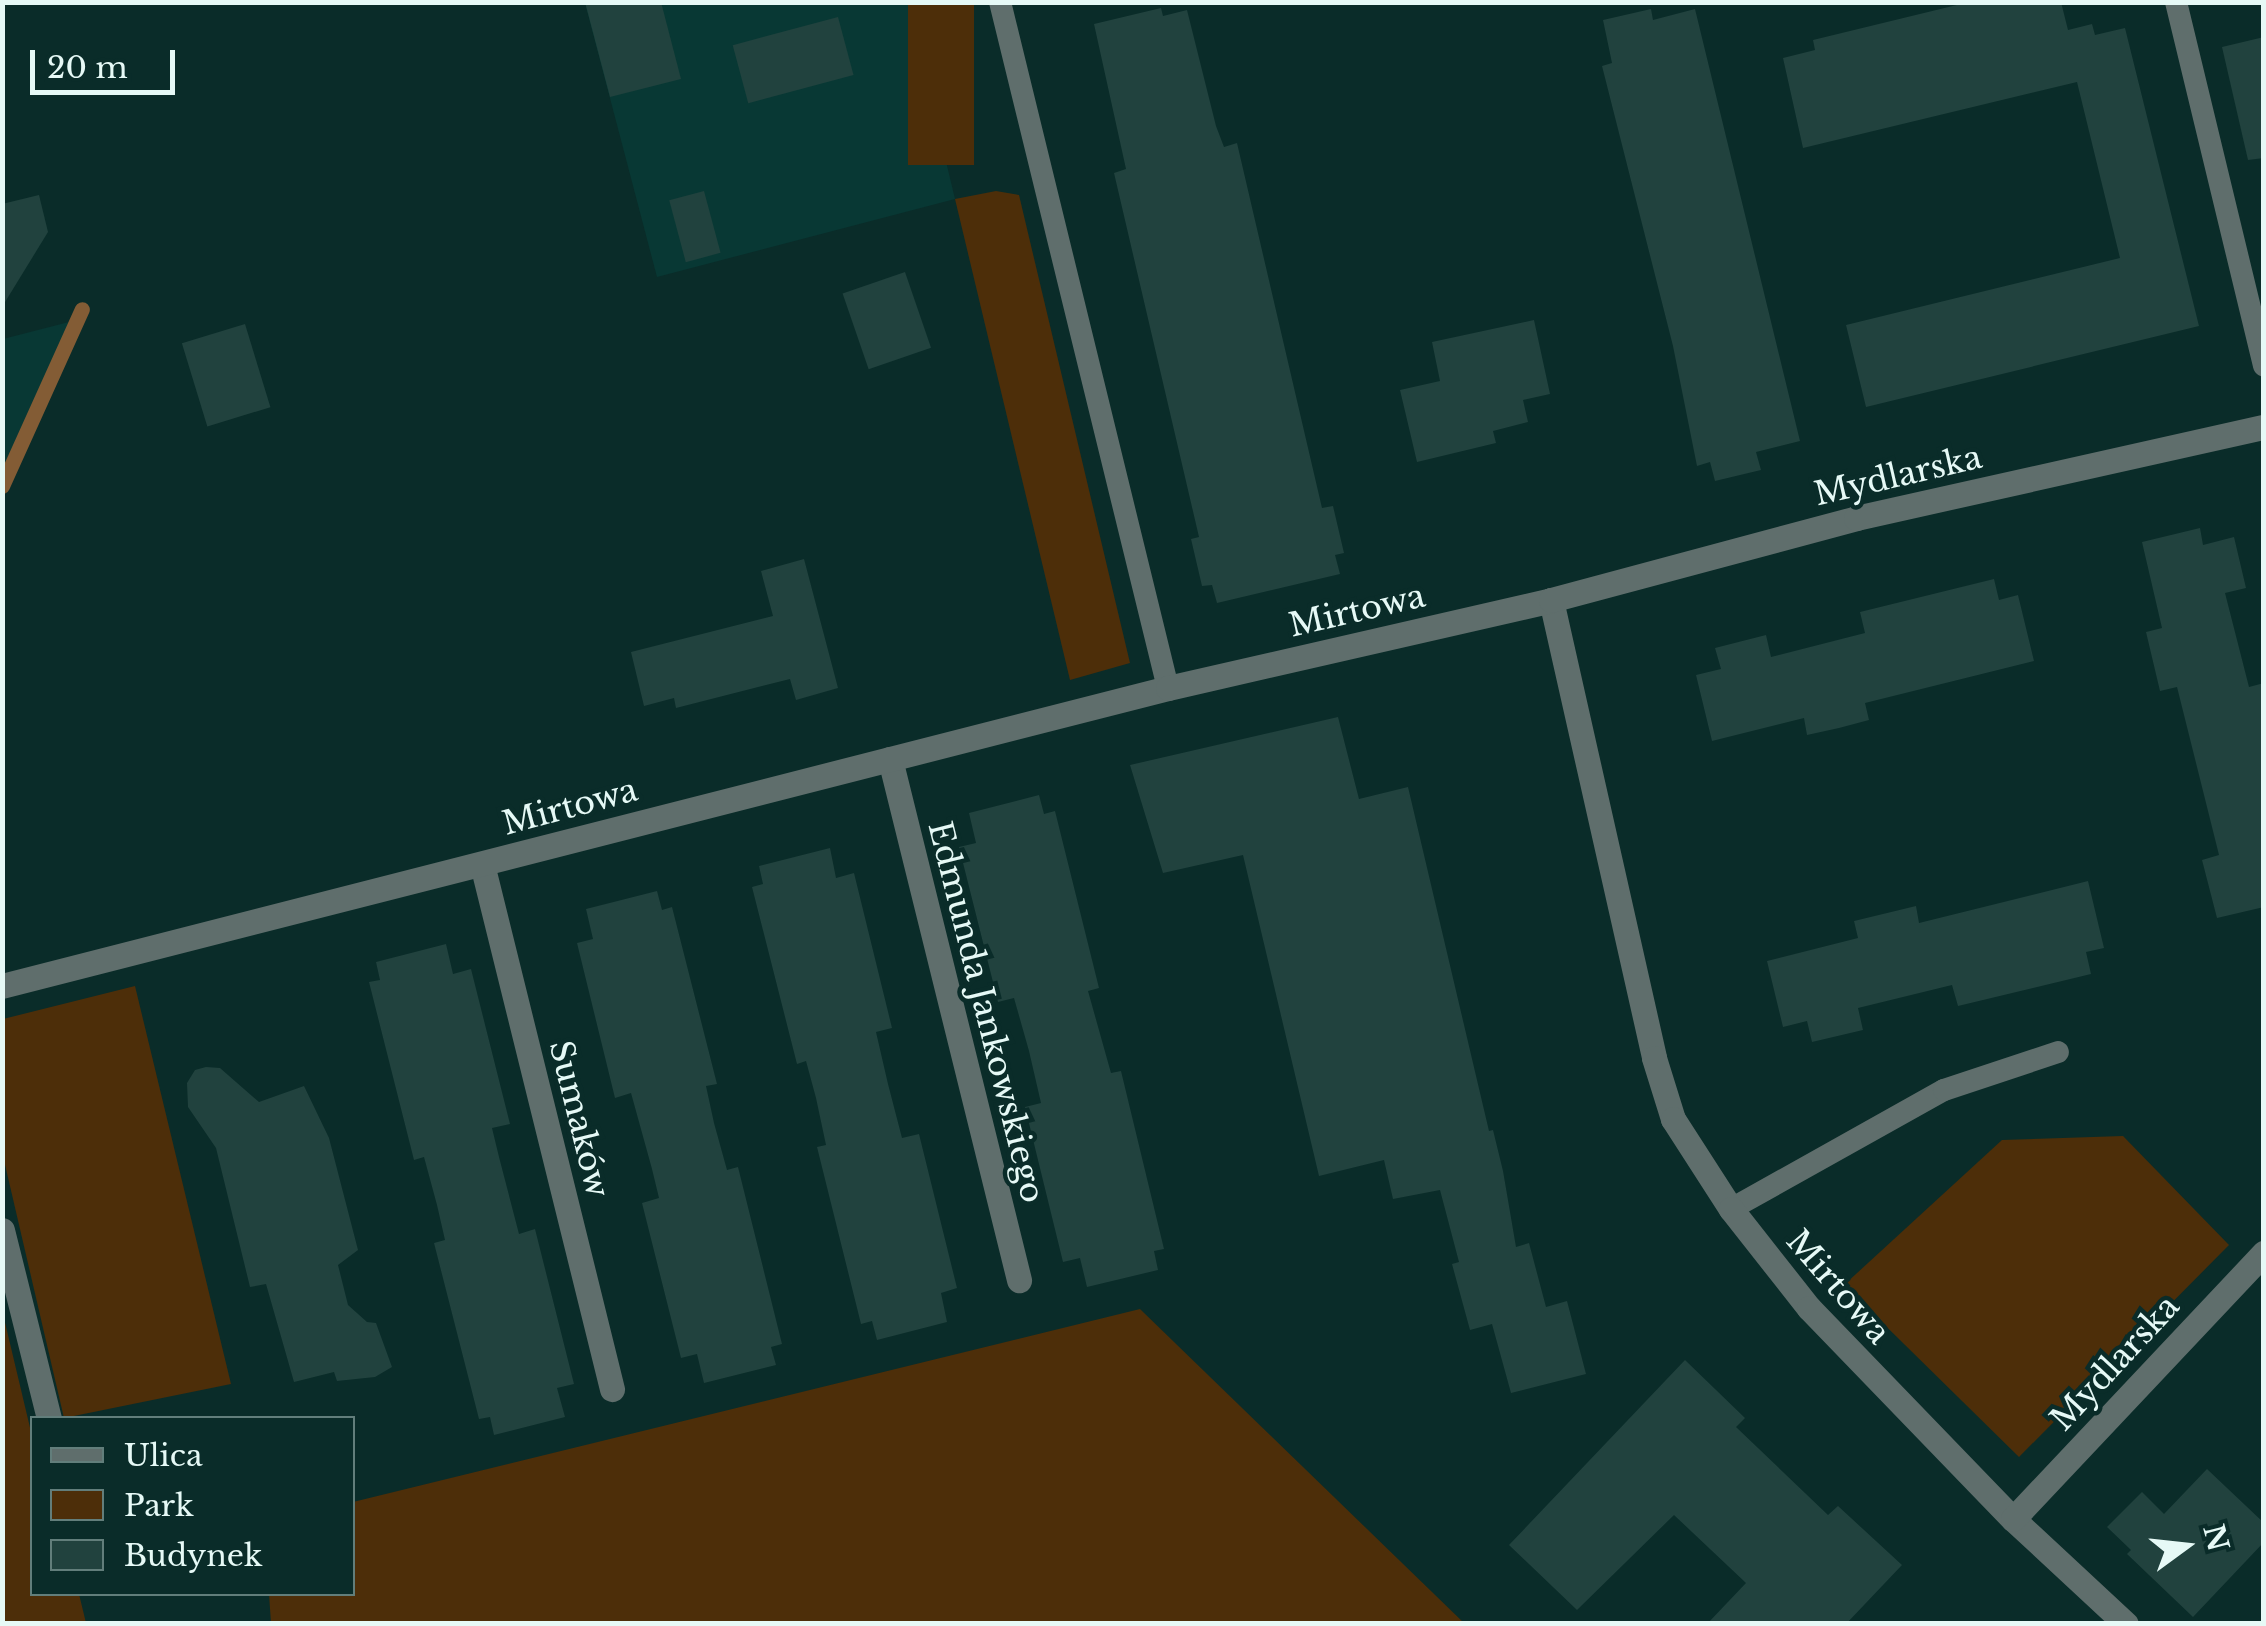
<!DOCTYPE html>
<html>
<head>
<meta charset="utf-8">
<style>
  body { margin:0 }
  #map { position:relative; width:2266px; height:1626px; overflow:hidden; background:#0a2c29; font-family:"Libre Baskerville",serif }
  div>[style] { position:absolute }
  .built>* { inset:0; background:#083834 }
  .green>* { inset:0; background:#4d2e09; transform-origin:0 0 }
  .stream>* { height:15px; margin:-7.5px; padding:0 7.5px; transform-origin:7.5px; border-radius:7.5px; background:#835c35 }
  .building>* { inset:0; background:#21423e; transform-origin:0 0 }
  .lane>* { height:22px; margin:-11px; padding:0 11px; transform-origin:11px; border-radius:11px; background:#5f6e6c }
  .street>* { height:25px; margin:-12.5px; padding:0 12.5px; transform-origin:12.5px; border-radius:12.5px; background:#5f6e6c }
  span { translate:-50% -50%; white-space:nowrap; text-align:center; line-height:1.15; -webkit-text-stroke:9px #0a2c29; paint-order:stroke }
  .street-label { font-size:32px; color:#e6f9f6 }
  .frame { position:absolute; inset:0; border:5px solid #e6f9f6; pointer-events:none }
  .legend { position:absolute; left:30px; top:1416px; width:325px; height:180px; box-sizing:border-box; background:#0a2c29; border:2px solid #627e7b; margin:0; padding:12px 18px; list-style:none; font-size:30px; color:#e6f9f6 }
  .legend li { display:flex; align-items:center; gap:20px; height:50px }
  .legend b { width:50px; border:2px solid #627e7b }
  .north { position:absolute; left:2136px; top:1496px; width:100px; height:100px; -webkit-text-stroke:8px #0a2c29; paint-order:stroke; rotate:75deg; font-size:28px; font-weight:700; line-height:40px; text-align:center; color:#e6f9f6 }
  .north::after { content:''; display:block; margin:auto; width:35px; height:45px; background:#e6f9f6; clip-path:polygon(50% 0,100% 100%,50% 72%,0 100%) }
  .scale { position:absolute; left:30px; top:50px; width:145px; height:45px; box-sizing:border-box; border:5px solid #e6f9f6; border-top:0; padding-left:12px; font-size:30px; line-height:35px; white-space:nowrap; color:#e6f9f6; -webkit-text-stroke:8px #0a2c29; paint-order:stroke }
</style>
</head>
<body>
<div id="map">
  <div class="built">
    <div style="clip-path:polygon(585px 3px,908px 3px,955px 199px,657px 277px)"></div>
    <div style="clip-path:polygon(69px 322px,3px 478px,3px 339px)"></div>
  </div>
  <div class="green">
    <div style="left:908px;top:3px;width:66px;height:162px"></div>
    <div style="clip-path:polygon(996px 191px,1019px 195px,1130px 663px,1070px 680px,955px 199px)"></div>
    <div style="clip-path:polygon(135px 986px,231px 1384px,64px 1418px,3px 1156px,3px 1019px)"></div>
    <div style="clip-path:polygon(2123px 1136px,2229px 1245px,2019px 1457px,1844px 1285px,2002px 1140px)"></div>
    <div style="clip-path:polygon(1140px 1309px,1464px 1623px,271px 1623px,269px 1594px,352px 1594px,353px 1502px)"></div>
    <div style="clip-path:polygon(3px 1314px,32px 1436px,32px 1594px,79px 1594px,86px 1623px,3px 1623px)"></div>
  </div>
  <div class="stream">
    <div style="left:2px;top:486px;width:194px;rotate:-65.7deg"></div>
  </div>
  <div class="building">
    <div style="clip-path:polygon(585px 2px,661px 2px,681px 79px,610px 97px)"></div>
    <div style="clip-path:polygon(2061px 2px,2068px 30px,2092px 24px,2095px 35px,2125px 28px,2199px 326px,1866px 407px,1846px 325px,2120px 258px,2077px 82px,1803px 148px,1783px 58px,1815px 50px,1813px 40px,1965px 3px)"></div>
    <div style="clip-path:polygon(1161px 8px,1163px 16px,1187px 10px,1216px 126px,1224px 147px,1237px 143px,1322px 508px,1333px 506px,1344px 553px,1335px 555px,1340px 574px,1217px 603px,1212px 585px,1202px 586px,1191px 539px,1199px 537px,1114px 173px,1126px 169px,1094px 24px)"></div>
    <div style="clip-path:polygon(1651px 9px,1653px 20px,1695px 9px,1800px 441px,1756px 452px,1761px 470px,1715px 481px,1710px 462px,1697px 466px,1673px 346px,1602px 66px,1612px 63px,1603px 20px)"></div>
    <div style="left:838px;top:17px;width:60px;height:109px;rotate:75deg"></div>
    <div style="clip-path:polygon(2264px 37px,2264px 158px,2248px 160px,2222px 47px)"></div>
    <div style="left:704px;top:191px;width:64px;height:36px;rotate:75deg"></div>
    <div style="clip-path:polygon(39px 195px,48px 232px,2px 307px,2px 204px)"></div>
    <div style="left:905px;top:272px;width:80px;height:66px;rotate:71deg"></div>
    <div style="clip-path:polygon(1534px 320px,1550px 394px,1523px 400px,1528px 422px,1493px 431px,1496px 443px,1417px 462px,1400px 390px,1440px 381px,1432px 342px)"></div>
    <div style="left:245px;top:324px;width:87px;height:66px;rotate:73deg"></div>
    <div style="clip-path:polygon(2200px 528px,2203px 545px,2234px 537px,2246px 588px,2225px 593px,2249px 687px,2264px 683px,2264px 907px,2217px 918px,2202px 860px,2219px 855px,2177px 687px,2160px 691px,2146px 632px,2162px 628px,2142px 542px)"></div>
    <div style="clip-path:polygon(804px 559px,838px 688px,796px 700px,790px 679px,676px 708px,674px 698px,644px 706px,631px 652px,773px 616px,761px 571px)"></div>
    <div style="clip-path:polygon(1994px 579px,1999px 600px,2018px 595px,2034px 661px,1865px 703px,1869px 720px,1839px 728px,1807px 735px,1804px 718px,1712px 741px,1696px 675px,1721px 669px,1715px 648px,1766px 635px,1771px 657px,1865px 633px,1860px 612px)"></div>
    <div style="clip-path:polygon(1338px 717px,1359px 799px,1408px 787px,1489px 1131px,1493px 1130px,1503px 1171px,1516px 1247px,1529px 1243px,1546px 1307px,1567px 1301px,1586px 1374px,1511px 1393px,1492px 1324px,1470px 1330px,1452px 1264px,1459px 1262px,1440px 1190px,1393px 1199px,1384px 1160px,1319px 1176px,1243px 855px,1163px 873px,1130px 765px)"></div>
    <div style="clip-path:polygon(1039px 795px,1044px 814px,1055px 811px,1099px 988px,1088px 991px,1111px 1073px,1121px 1071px,1164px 1249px,1154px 1251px,1158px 1270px,1087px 1287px,1080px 1258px,1063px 1262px,1025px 1107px,1041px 1103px,1029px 1051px,1014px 998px,998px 1002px,959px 847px,976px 843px,969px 813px)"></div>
    <div style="clip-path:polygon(830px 848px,836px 878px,854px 873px,892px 1028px,876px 1032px,888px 1084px,902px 1138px,919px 1134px,957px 1288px,941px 1293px,947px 1322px,877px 1340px,872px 1321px,861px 1324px,817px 1147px,826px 1145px,816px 1098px,806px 1061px,797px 1064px,752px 887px,763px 884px,759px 866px)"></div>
    <div style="clip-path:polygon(2088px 881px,2104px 948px,2086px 952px,2091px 974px,1958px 1006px,1952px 985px,1858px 1008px,1863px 1030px,1812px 1042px,1807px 1021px,1783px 1027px,1767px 961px,1858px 938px,1854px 921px,1916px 906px,1919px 923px)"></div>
    <div style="clip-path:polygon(657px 891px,662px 910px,672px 907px,717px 1084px,706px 1086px,714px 1123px,727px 1170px,738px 1167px,782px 1344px,771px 1347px,776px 1365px,704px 1383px,697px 1354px,681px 1358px,642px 1203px,659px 1198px,652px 1169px,631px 1093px,615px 1098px,577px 943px,593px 939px,586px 909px)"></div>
    <div style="clip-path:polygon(446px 944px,453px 974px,471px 969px,510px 1124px,492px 1128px,499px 1157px,519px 1234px,535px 1229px,574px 1384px,557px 1388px,565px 1417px,494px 1435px,490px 1417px,479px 1419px,434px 1243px,445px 1240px,437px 1205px,424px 1157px,414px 1160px,369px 982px,380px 980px,376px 962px)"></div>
    <div style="clip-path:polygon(206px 1067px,220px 1068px,259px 1102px,304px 1086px,329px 1138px,358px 1250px,338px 1265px,348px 1305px,367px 1322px,376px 1323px,392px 1367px,375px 1377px,337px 1381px,334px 1372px,294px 1382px,266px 1284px,250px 1287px,216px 1148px,188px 1107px,187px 1083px,195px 1070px)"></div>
    <div style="clip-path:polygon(1685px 1360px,1745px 1418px,1736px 1427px,1828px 1515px,1838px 1506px,1902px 1565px,1846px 1624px,1707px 1624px,1746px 1583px,1674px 1515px,1577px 1610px,1509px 1545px)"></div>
    <div style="clip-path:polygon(2207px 1469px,2264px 1523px,2264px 1542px,2193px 1617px,2127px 1554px,2131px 1550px,2107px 1527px,2142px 1492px,2164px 1514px)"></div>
  </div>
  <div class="lane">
    <div style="left:1000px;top:2px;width:706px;rotate:76.24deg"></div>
    <div style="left:2176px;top:2px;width:374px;rotate:76.4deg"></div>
    <div style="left:1731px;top:1209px;width:244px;rotate:-29.2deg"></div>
    <div style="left:1944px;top:1090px;width:120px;rotate:-18.4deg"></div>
  </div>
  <div class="street">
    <div style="left:1551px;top:600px;width:469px;rotate:77.3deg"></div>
    <div style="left:1654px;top:1058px;width:64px;rotate:72.7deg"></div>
    <div style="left:1673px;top:1119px;width:107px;rotate:57.2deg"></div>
    <div style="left:1731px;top:1209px;width:126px;rotate:51.8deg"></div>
    <div style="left:1809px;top:1308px;width:293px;rotate:46deg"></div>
    <div style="left:2013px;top:1519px;width:154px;rotate:42.9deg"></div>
    <div style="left:890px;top:759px;width:537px;rotate:76.09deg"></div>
    <div style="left:482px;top:864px;width:541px;rotate:76.09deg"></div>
    <div style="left:2px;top:986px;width:1203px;rotate:-14.34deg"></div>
    <div style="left:1168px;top:688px;width:393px;rotate:-12.9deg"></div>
    <div style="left:1551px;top:600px;width:316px;rotate:-15deg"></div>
    <div style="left:1856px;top:518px;width:418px;rotate:-12.6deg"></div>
    <div style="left:2px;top:1230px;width:194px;rotate:76deg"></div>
    <div style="left:2013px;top:1519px;width:366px;rotate:-46.7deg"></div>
  </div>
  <div class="street-label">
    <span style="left:1898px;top:476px;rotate:-13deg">Mydlarska</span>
    <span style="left:1357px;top:611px;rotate:-13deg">Mirtowa</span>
    <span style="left:570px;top:807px;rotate:-15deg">Mirtowa</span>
    <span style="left:986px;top:1012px;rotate:76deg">Edmunda Jankowskiego</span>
    <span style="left:579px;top:1119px;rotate:76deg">Sumaków</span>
    <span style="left:1838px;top:1287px;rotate:49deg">Mirtowa</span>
    <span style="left:2115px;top:1363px;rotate:-47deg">Mydlarska</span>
  </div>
  <div class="frame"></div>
  <ul class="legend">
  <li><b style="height:12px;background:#5f6e6c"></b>Ulica</li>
  <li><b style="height:28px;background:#4d2e09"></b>Park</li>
  <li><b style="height:28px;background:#21423e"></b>Budynek</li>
  </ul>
  <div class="north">N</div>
  <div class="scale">20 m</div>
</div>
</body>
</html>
